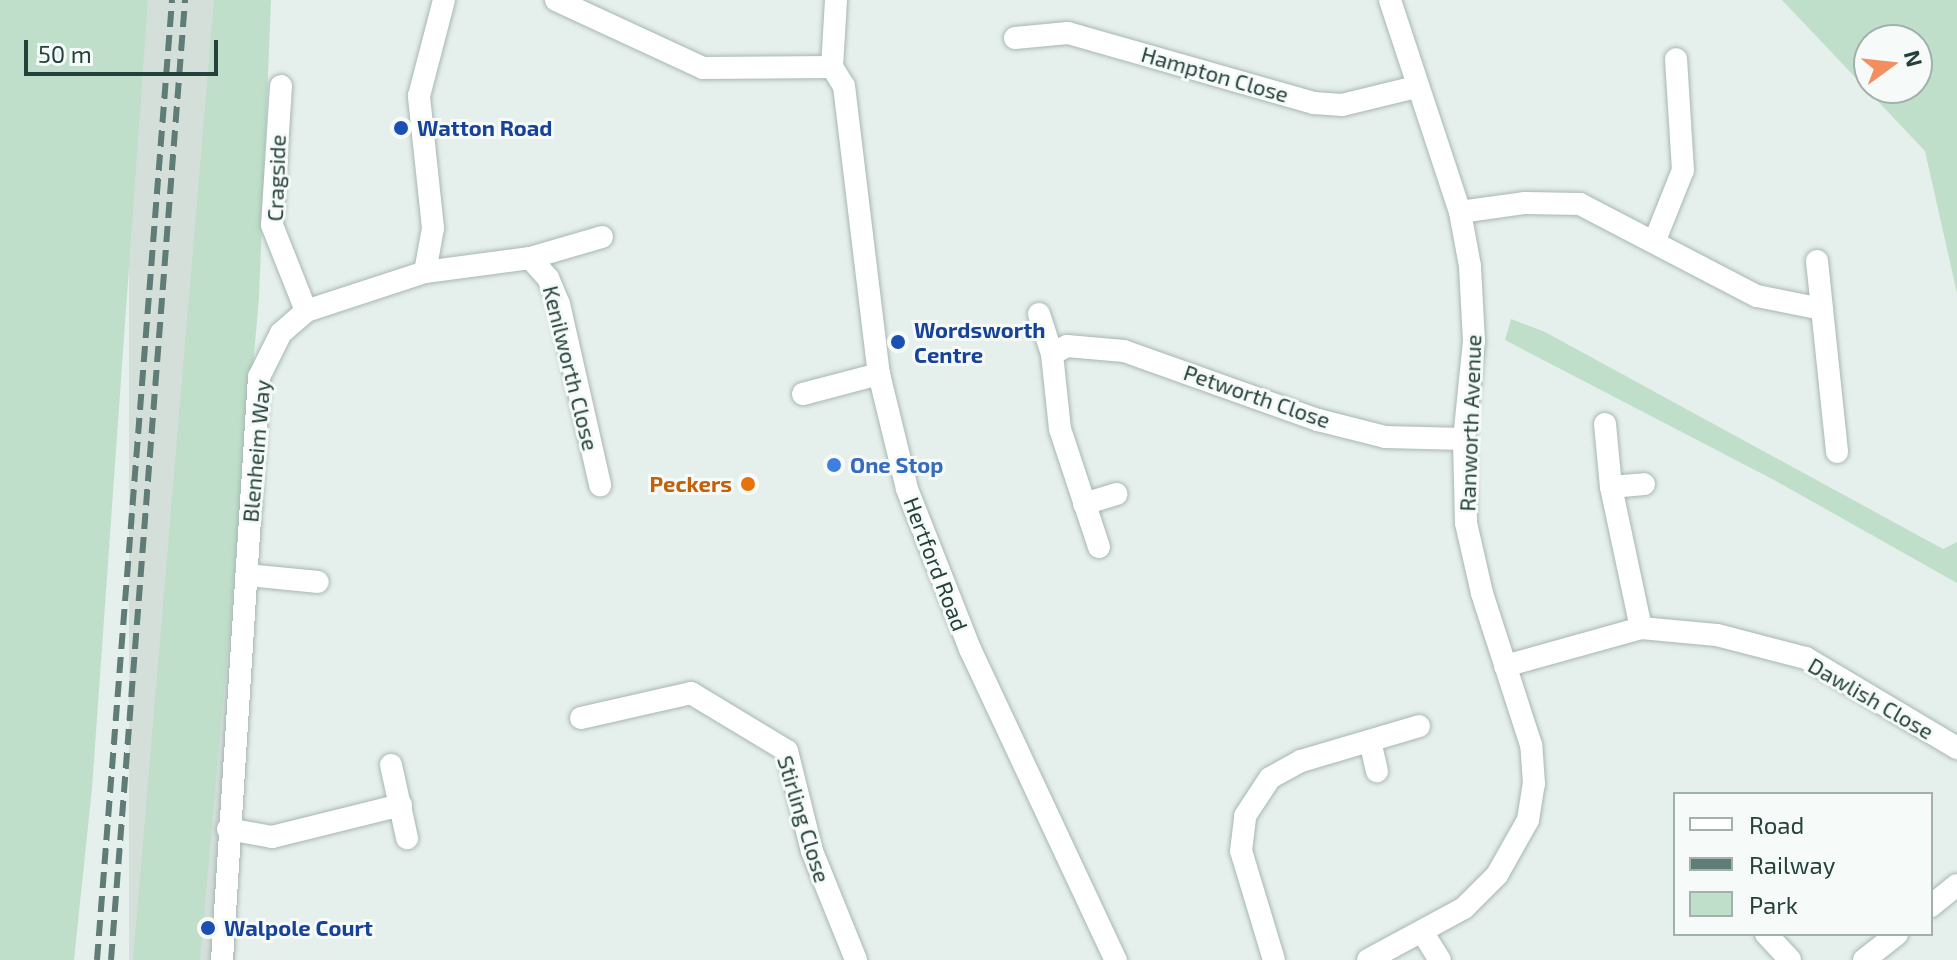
<!DOCTYPE html>
<html>
<head>
<meta charset="utf-8">
<style>
  body { margin:0 }
  #map { position:relative; width:1957px; height:960px; overflow:hidden; background:#e5efeb; font-family:"Exo 2",sans-serif }
  div>[style] { position:absolute }
  .built>* { inset:0; background:#d4dfda; transform-origin:0 0 }
  .green>* { inset:0; background:#bfdfca }
  .roads { filter:drop-shadow(0 0 2px #a7b7b3) drop-shadow(0 0 2px #a7b7b3) }
  .minor>* { height:22px; margin:-11px; padding:0 11px; transform-origin:11px; border-radius:11px; background:#fff }
  .rail>* { height:6px; margin-top:-3px; transform-origin:0; background:repeating-linear-gradient(90deg,#5f7c76 0 16px,transparent 0 24px) }
  .dots>* { width:22px; height:22px; translate:-50% -50%; box-sizing:border-box; border:4px solid #f6fbf9; border-radius:50% }
  span { translate:-50% -50%; white-space:nowrap; text-align:center; line-height:1.15; -webkit-text-stroke:6px #f6fbf9; paint-order:stroke }
  .street-label { font-size:22px; color:#24413b }
  .transit-label { font-size:22px; color:#164399; font-weight:700 }
  .left { translate:0 -50%; text-align:left }
  .shop-label { font-size:22px; color:#366cbe; font-weight:700 }
  .food-label { font-size:22px; color:#c56008; font-weight:700 }
  .right { translate:-100% -50%; text-align:right }
  .legend { position:absolute; left:1673px; top:792px; width:260px; height:144px; box-sizing:border-box; background:#f6fbf9; border:2px solid #a2b1ad; margin:0; padding:10px 14px; list-style:none; font-size:24px; color:#24413b }
  .legend li { display:flex; align-items:center; gap:16px; height:40px }
  .legend b { width:40px; border:2px solid #a2b1ad }
  .north { position:absolute; left:1853px; top:24px; width:80px; height:80px; box-sizing:border-box; background:#f6fbf9; border:2px solid #a2b1ad; border-radius:50%; rotate:75deg; font-size:22px; font-weight:700; line-height:32px; text-align:center; color:#24413b }
  .north::after { content:''; display:block; margin:auto; width:28px; height:36px; background:#f38e5f; clip-path:polygon(50% 0,100% 100%,50% 72%,0 100%) }
  .scale { position:absolute; left:24px; top:40px; width:194px; height:36px; box-sizing:border-box; border:4px solid #24413b; border-top:0; padding-left:10px; font-size:24px; line-height:28px; white-space:nowrap; color:#24413b; -webkit-text-stroke:6px #f6fbf9; paint-order:stroke }
</style>
</head>
<body>
<div id="map">
  <div class="built">
    <div style="left:129px;top:0;width:106px;height:963px"></div>
  </div>
  <div class="green">
    <div style="clip-path:polygon(0 0,148px 0,92px 788px,74px 960px,0 960px)"></div>
    <div style="clip-path:polygon(214px 0,271px 0,259px 298px,200px 960px,133px 960px)"></div>
    <div style="clip-path:polygon(evenodd,1782px 0,1957px 0,1957px 293px,1925px 151px,1782px 0,1917px 40px,1917px 88px,1869px 88px,1869px 40px,1917px 40px)"></div>
    <div style="clip-path:polygon(1511px 319px,1545px 332px,1943px 549px,1957px 542px,1957px 583px,1776px 481px,1505px 340px)"></div>
  </div>
  <div class="roads">
    <div class="minor">
      <div style="left:556px;top:0;width:162px;rotate:24.8deg"></div>
      <div style="left:703px;top:68px;width:129px;rotate:-0.4deg"></div>
      <div style="left:836px;top:0;width:67px;rotate:93.4deg"></div>
      <div style="left:832px;top:67px;width:22px;rotate:58deg"></div>
      <div style="left:844px;top:86px;width:290px;rotate:83.1deg"></div>
      <div style="left:879px;top:374px;width:118px;rotate:76.3deg"></div>
      <div style="left:907px;top:489px;width:172px;rotate:68.5deg"></div>
      <div style="left:970px;top:649px;width:344px;rotate:64.9deg"></div>
      <div style="left:1015px;top:38px;width:53px;rotate:-5.4deg"></div>
      <div style="left:1068px;top:33px;width:256px;rotate:15.9deg"></div>
      <div style="left:1314px;top:103px;width:28px;rotate:4deg"></div>
      <div style="left:1342px;top:105px;width:76px;rotate:-13.7deg"></div>
      <div style="left:281px;top:86px;width:139px;rotate:93.7deg"></div>
      <div style="left:272px;top:225px;width:92px;rotate:68.4deg"></div>
      <div style="left:1460px;top:212px;width:66px;rotate:-7.9deg"></div>
      <div style="left:1525px;top:203px;width:55px;rotate:1deg"></div>
      <div style="left:1580px;top:204px;width:199px;rotate:27.5deg"></div>
      <div style="left:1757px;top:296px;width:66px;rotate:11.3deg"></div>
      <div style="left:1655px;top:240px;width:75px;rotate:-68.2deg"></div>
      <div style="left:1683px;top:170px;width:111px;rotate:-93.6deg"></div>
      <div style="left:530px;top:258px;width:27px;rotate:48deg"></div>
      <div style="left:548px;top:278px;width:28px;rotate:67deg"></div>
      <div style="left:559px;top:304px;width:186px;rotate:77.2deg"></div>
      <div style="left:1817px;top:261px;width:192px;rotate:84deg"></div>
      <div style="left:425px;top:272px;width:106px;rotate:-7.6deg"></div>
      <div style="left:530px;top:258px;width:75px;rotate:-16.3deg"></div>
      <div style="left:1039px;top:314px;width:42px;rotate:72deg"></div>
      <div style="left:803px;top:394px;width:79px;rotate:-14.7deg"></div>
      <div style="left:1605px;top:424px;width:63px;rotate:84.6deg"></div>
      <div style="left:1611px;top:487px;width:144px;rotate:78deg"></div>
      <div style="left:1611px;top:487px;width:33px;rotate:-5deg"></div>
      <div style="left:1084px;top:504px;width:34px;rotate:-17deg"></div>
      <div style="left:1099px;top:547px;width:124px;rotate:-108.3deg"></div>
      <div style="left:1060px;top:429px;width:75px;rotate:-96.1deg"></div>
      <div style="left:1052px;top:354px;width:17px;rotate:-28deg"></div>
      <div style="left:1067px;top:346px;width:57px;rotate:5deg"></div>
      <div style="left:1124px;top:351px;width:206px;rotate:19.6deg"></div>
      <div style="left:1318px;top:420px;width:69px;rotate:14.2deg"></div>
      <div style="left:1385px;top:437px;width:79px;rotate:1.5deg"></div>
      <div style="left:247px;top:575px;width:71px;rotate:5.6deg"></div>
      <div style="left:1505px;top:666px;width:141px;rotate:-15.6deg"></div>
      <div style="left:1641px;top:628px;width:76px;rotate:5.3deg"></div>
      <div style="left:1717px;top:635px;width:92px;rotate:14.5deg"></div>
      <div style="left:1806px;top:658px;width:176px;rotate:30.8deg"></div>
      <div style="left:581px;top:718px;width:113px;rotate:-12.8deg"></div>
      <div style="left:691px;top:693px;width:112px;rotate:31.1deg"></div>
      <div style="left:787px;top:751px;width:103px;rotate:76deg"></div>
      <div style="left:812px;top:851px;width:118px;rotate:68deg"></div>
      <div style="left:1370px;top:741px;width:31px;rotate:77deg"></div>
      <div style="left:391px;top:765px;width:75px;rotate:77.6deg"></div>
      <div style="left:228px;top:829px;width:45px;rotate:10.3deg"></div>
      <div style="left:272px;top:837px;width:133px;rotate:-13.9deg"></div>
      <div style="left:1931px;top:906px;width:33px;rotate:-39deg"></div>
      <div style="left:1423px;top:933px;width:32px;rotate:58deg"></div>
      <div style="left:1766px;top:934px;width:35px;rotate:47deg"></div>
      <div style="left:222px;top:960px;width:584px;rotate:-86.37deg"></div>
      <div style="left:259px;top:377px;width:49px;rotate:-63.4deg"></div>
      <div style="left:281px;top:333px;width:33px;rotate:-41deg"></div>
      <div style="left:306px;top:311px;width:125px;rotate:-18.1deg"></div>
      <div style="left:425px;top:272px;width:45px;rotate:-79.7deg"></div>
      <div style="left:433px;top:228px;width:133px;rotate:-96.1deg"></div>
      <div style="left:419px;top:96px;width:99px;rotate:-75.4deg"></div>
      <div style="left:1274px;top:960px;width:114px;rotate:-106.8deg"></div>
      <div style="left:1241px;top:851px;width:35px;rotate:-83deg"></div>
      <div style="left:1245px;top:816px;width:45px;rotate:-56.7deg"></div>
      <div style="left:1270px;top:778px;width:35px;rotate:-29deg"></div>
      <div style="left:1301px;top:761px;width:123px;rotate:-16.5deg"></div>
      <div style="left:1368px;top:960px;width:109px;rotate:-28.4deg"></div>
      <div style="left:1464px;top:908px;width:47px;rotate:-45deg"></div>
      <div style="left:1497px;top:875px;width:63px;rotate:-60.6deg"></div>
      <div style="left:1528px;top:820px;width:36px;rotate:-81deg"></div>
      <div style="left:1534px;top:784px;width:39px;rotate:-94deg"></div>
      <div style="left:1531px;top:745px;width:160px;rotate:-107.9deg"></div>
      <div style="left:1482px;top:593px;width:72px;rotate:-102.9deg"></div>
      <div style="left:1466px;top:523px;width:84px;rotate:-91.4deg"></div>
      <div style="left:1464px;top:439px;width:99px;rotate:-84.2deg"></div>
      <div style="left:1474px;top:341px;width:75px;rotate:-93.1deg"></div>
      <div style="left:1470px;top:266px;width:55px;rotate:-100.5deg"></div>
      <div style="left:1460px;top:212px;width:223px;rotate:-108.3deg"></div>
      <div style="left:1864px;top:960px;width:42px;rotate:-38.2deg"></div>
    </div>
  </div>
  <div class="rail">
    <div style="left:97px;top:960px;width:963px;rotate:-85.53deg"></div>
    <div style="left:111px;top:960px;width:963px;rotate:-85.59deg"></div>
  </div>
  <div class="dots">
    <div style="left:401px;top:128px;background:#1a4fb4"></div>
    <div style="left:898px;top:342px;background:#1a4fb4"></div>
    <div style="left:834px;top:465px;background:#3f7fe0"></div>
    <div style="left:748px;top:484px;background:#e8710a"></div>
    <div style="left:208px;top:928px;background:#1a4fb4"></div>
  </div>
  <div class="street-label">
    <span style="left:1215px;top:74px;rotate:16deg">Hampton Close</span>
    <span style="left:276px;top:178px;rotate:-88deg">Cragside</span>
    <span style="left:571px;top:368px;rotate:76deg">Kenilworth Close</span>
    <span style="left:1257px;top:396px;rotate:19deg">Petworth Close</span>
    <span style="left:1470px;top:423px;rotate:-88deg">Ranworth Avenue</span>
    <span style="left:256px;top:451px;rotate:-85deg">Blenheim Way</span>
    <span style="left:936px;top:564px;rotate:69deg">Hertford Road</span>
    <span style="left:1871px;top:698px;rotate:30deg">Dawlish Close</span>
    <span style="left:804px;top:819px;rotate:73deg">Stirling Close</span>
  </div>
  <div class="transit-label">
    <span class="left" style="left:417px;top:128px">Watton Road</span>
    <span class="left" style="left:914px;top:342px">Wordsworth<br>Centre</span>
    <span class="left" style="left:224px;top:928px">Walpole Court</span>
  </div>
  <div class="shop-label">
    <span class="left" style="left:850px;top:465px">One Stop</span>
  </div>
  <div class="food-label">
    <span class="right" style="left:732px;top:484px">Peckers</span>
  </div>
  <ul class="legend">
  <li><b style="height:10px;background:#fff"></b>Road</li>
  <li><b style="height:10px;background:#5f7c76"></b>Railway</li>
  <li><b style="height:22px;background:#bfdfca"></b>Park</li>
  </ul>
  <div class="north">N</div>
  <div class="scale">50 m</div>
</div>
</body>
</html>
